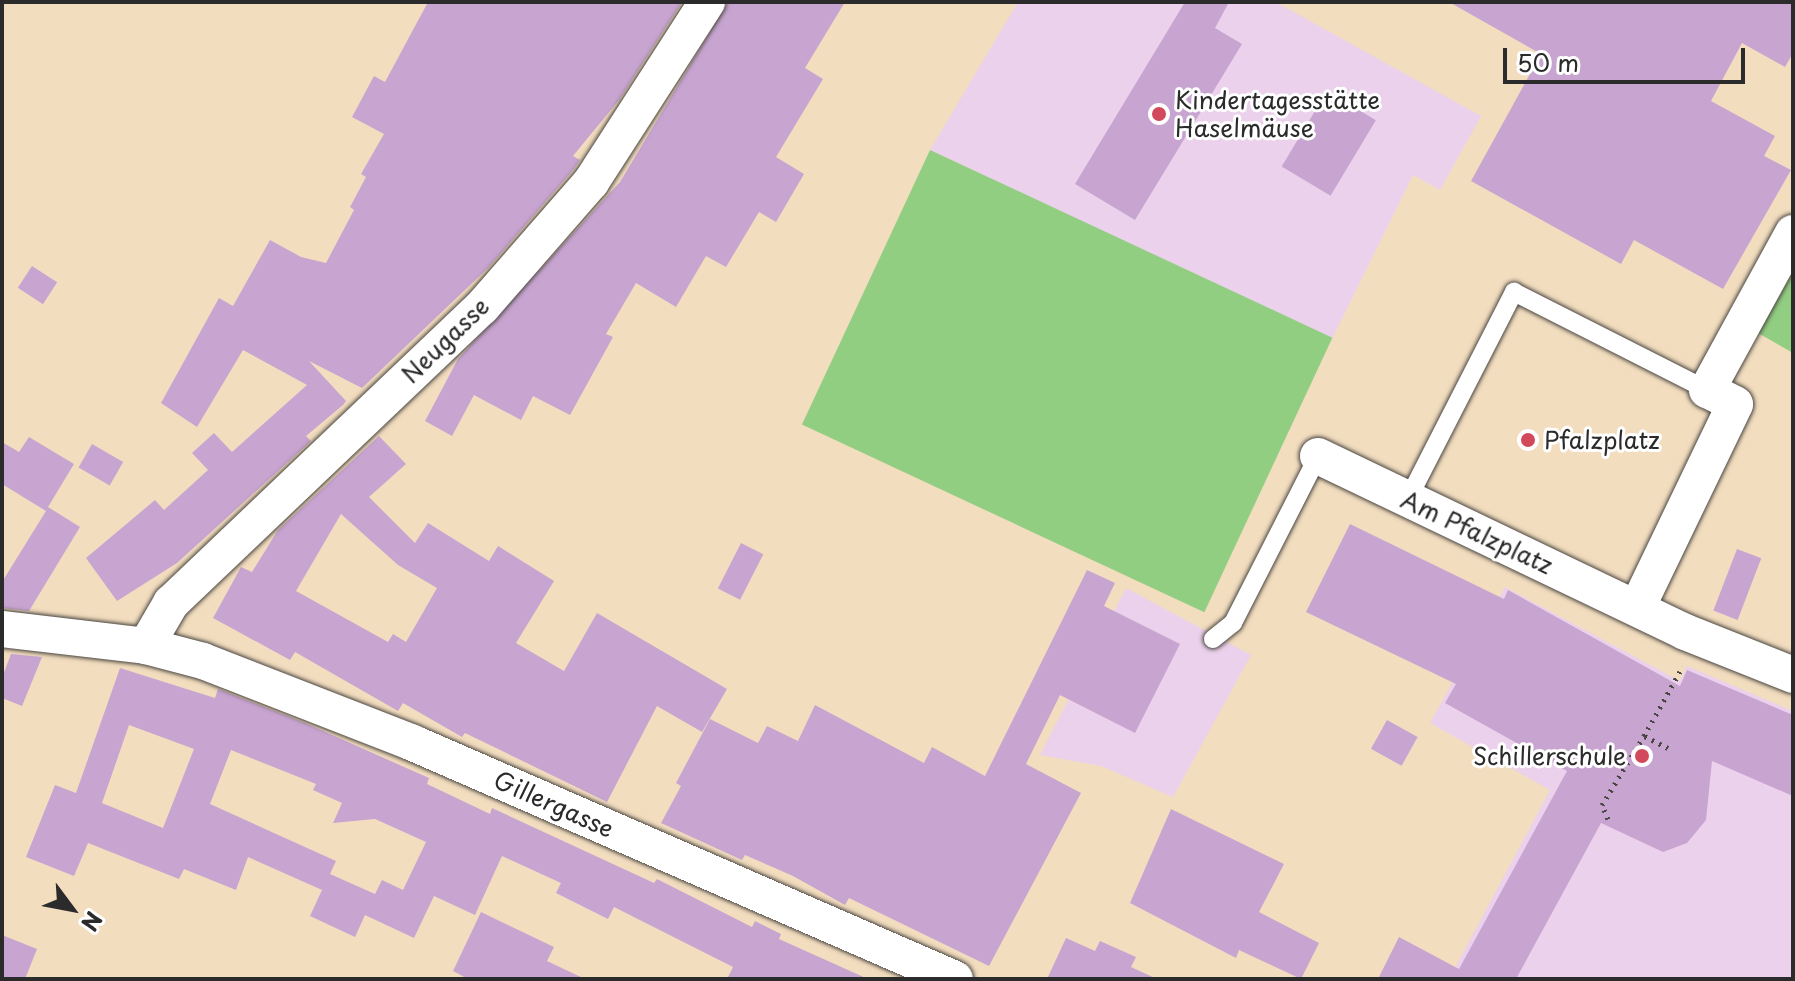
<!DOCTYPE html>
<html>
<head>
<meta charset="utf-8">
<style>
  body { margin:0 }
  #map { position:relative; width:1795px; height:981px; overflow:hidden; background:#f3ddbf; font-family:"Playpen Sans",sans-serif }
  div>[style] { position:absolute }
  .built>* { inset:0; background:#ebd1eb }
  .green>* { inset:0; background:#92ce82; transform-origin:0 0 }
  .building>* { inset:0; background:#c8a5d1; transform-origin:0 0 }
  .path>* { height:5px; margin-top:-2.5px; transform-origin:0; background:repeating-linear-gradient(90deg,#494641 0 2px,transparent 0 8px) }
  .roads { filter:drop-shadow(0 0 2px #494641) drop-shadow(0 0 2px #494641) }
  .lane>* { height:18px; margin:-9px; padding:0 9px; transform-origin:9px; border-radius:9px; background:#fff }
  .street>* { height:36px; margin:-18px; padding:0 18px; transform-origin:18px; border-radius:18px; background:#fff }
  .dots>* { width:22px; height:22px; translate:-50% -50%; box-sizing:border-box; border:4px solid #fff; border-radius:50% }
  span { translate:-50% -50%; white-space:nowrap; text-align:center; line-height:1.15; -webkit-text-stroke:6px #fff; paint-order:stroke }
  .poi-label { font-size:24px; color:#2b2b2b }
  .left { translate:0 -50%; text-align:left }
  .right { translate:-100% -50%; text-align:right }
  .street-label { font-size:24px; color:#2b2b2b }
  .frame { position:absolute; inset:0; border:4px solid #2b2b2b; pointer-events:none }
  .north { position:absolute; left:32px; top:869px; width:80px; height:80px; -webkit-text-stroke:6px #fff; paint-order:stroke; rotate:122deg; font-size:22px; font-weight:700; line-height:32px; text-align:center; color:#2b2b2b }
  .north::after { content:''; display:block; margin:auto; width:28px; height:36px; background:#2b2b2b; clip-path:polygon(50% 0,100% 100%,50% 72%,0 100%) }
  .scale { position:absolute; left:1503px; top:48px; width:242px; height:36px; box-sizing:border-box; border:4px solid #2b2b2b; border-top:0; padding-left:10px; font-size:24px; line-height:28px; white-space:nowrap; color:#2b2b2b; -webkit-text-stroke:6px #fff; paint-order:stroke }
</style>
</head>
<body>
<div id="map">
  <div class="built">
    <div style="clip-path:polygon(1018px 2px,1276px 2px,1481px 116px,1440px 190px,1413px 175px,1331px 341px,930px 150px)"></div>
    <div style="clip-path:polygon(1505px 587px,1680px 681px,1687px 666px,1793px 711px,1793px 979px,1449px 979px,1550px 790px,1430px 723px)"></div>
    <div style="clip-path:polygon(1126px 588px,1251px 655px,1173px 797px,1101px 766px,1040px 755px)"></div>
  </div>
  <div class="green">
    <div style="left:930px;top:150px;width:444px;height:303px;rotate:25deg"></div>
    <div style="clip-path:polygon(1793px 272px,1793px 353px,1758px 333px)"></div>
  </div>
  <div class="building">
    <div style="clip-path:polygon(428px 2px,682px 2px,619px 100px,573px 156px,580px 160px,574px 169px,489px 267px,362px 388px,309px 361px,346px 401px,343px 405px,306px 436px,311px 441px,177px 563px,117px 601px,86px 558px,155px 500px,164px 510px,208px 470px,192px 453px,214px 433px,232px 452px,307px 385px,243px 350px,197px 427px,161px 403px,219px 298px,233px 306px,270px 240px,301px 257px,326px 263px,354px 210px,350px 207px,366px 177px,361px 174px,384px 134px,352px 117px,374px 76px,385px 82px)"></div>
    <div style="clip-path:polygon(728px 2px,845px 2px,805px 68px,823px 79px,776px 157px,804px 174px,776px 222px,759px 212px,726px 267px,706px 256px,676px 307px,636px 283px,606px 334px,613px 337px,570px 415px,533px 396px,521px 420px,474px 395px,452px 436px,425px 421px,458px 359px,620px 182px)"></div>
    <div style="clip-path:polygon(1185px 2px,1229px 2px,1215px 28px,1242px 44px,1135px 220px,1075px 184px)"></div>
    <div style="clip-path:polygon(1449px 2px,1793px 2px,1793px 53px,1785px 67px,1742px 43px,1711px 101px,1775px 136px,1764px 156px,1791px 170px,1723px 289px,1634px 240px,1621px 264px,1471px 181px,1541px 54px)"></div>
    <div style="left:1327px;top:91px;width:57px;height:88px;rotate:31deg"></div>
    <div style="left:32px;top:266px;width:30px;height:26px;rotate:33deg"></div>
    <div style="clip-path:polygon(evenodd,379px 436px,406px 464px,369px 497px,415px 543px,428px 523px,489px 561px,498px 546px,554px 581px,516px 643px,564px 671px,597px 613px,727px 689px,702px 732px,657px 706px,607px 802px,465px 733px,462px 737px,403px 703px,398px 711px,295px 652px,290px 660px,213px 618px,241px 567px,252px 572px,278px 530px,379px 436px,341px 514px,398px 565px,437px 588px,406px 642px,393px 634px,388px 642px,296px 591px,341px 514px)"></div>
    <div style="clip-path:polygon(29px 437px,74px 464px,48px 507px,80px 527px,29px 611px,2px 608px,2px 582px,46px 511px,2px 484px,2px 442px,19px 452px)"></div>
    <div style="left:92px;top:444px;width:36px;height:27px;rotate:30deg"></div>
    <div style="clip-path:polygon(1350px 524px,1504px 599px,1508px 590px,1680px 686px,1687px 670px,1793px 715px,1793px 796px,1712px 761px,1706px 820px,1687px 843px,1663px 852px,1601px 823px,1516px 979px,1378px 979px,1399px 937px,1459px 969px,1567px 771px,1445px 703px,1456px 684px,1306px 612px)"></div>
    <div style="left:741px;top:543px;width:25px;height:51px;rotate:27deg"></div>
    <div style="left:1737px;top:549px;width:26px;height:66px;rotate:21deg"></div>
    <div style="clip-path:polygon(1087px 570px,1115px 583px,1104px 606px,1180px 644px,1135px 733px,1060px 695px,1026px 764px,1081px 793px,989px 966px,849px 898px,845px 905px,793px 876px,745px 855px,742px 860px,661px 823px,681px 786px,676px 783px,710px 719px,758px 743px,767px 726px,798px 741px,815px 705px,924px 763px,932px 747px,985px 776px)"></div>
    <div style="clip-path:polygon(11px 654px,42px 657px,22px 706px,2px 698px,2px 678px)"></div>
    <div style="clip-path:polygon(evenodd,120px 668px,215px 698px,218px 689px,305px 723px,429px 778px,427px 784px,490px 814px,492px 808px,654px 883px,657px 879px,752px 927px,755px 921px,781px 934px,779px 939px,868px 979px,727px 979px,733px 967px,614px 907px,608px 919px,556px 893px,561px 883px,502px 856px,475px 915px,434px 896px,414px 938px,365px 915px,355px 937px,310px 916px,322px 890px,248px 857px,236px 890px,184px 869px,179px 879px,88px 843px,74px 876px,26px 857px,55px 785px,76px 793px,120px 668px,129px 725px,194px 749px,163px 828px,102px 803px,129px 725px,120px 668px,231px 750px,316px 784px,313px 790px,342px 803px,333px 823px,375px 819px,426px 842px,403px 890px,382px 880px,375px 894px,330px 874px,336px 861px,210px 804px,231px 750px)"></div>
    <div style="left:1387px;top:720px;width:35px;height:33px;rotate:29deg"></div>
    <div style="clip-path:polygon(1171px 809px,1284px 864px,1259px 912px,1319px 943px,1301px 979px,1239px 950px,1236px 958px,1130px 903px)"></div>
    <div style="clip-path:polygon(481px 912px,554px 947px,547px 961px,585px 979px,468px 979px,453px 971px)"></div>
    <div style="clip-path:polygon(2px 935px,37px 949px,25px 979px,2px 979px)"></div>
    <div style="clip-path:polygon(1066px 938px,1095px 951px,1100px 941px,1136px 957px,1131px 967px,1157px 979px,1047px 979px)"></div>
  </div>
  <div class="path">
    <div style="left:1668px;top:748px;width:27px;rotate:-153deg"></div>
    <div style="left:1644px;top:736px;width:80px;rotate:-60.9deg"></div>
    <div style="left:1608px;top:819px;width:15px;rotate:-113deg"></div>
    <div style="left:1602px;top:805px;width:81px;rotate:-58.7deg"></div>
  </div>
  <div class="roads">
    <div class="lane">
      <div style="left:1408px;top:499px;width:233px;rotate:-62.9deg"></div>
      <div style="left:1514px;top:292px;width:216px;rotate:26.9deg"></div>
      <div style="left:1213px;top:639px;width:26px;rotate:-39deg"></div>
      <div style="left:1233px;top:623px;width:187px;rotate:-63deg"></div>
    </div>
    <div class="street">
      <div style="left:1318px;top:456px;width:407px;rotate:25.6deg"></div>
      <div style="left:1685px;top:632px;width:116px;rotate:21.7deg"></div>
      <div style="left:1637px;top:608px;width:226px;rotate:-64.3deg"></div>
      <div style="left:1735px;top:404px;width:31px;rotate:-153deg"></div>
      <div style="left:1707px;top:390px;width:179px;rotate:-61.3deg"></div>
      <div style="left:2px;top:629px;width:145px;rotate:6.7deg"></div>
      <div style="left:146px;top:646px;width:59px;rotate:14.7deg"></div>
      <div style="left:203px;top:661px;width:225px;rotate:21.3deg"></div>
      <div style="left:413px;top:743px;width:591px;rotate:23.53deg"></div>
      <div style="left:146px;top:646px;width:50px;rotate:-59.8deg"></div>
      <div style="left:171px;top:603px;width:429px;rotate:-43.6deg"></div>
      <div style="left:482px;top:307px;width:166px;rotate:-48.9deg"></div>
      <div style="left:591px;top:182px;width:214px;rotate:-57.2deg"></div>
    </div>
  </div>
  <div class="dots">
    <div style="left:1159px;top:114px;background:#d1495b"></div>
    <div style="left:1528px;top:440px;background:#d1495b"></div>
    <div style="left:1642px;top:756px;background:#d1495b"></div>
  </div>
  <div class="poi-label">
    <span class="left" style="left:1175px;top:114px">Kindertagesstätte<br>Haselmäuse</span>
    <span class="left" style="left:1544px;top:440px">Pfalzplatz</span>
    <span class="right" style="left:1626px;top:756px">Schillerschule</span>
  </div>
  <div class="street-label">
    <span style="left:445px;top:340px;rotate:-44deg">Neugasse</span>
    <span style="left:1477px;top:532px;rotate:25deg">Am Pfalzplatz</span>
    <span style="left:554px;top:804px;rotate:24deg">Gillergasse</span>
  </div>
  <div class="frame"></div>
  <div class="north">N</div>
  <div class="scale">50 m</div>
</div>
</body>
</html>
